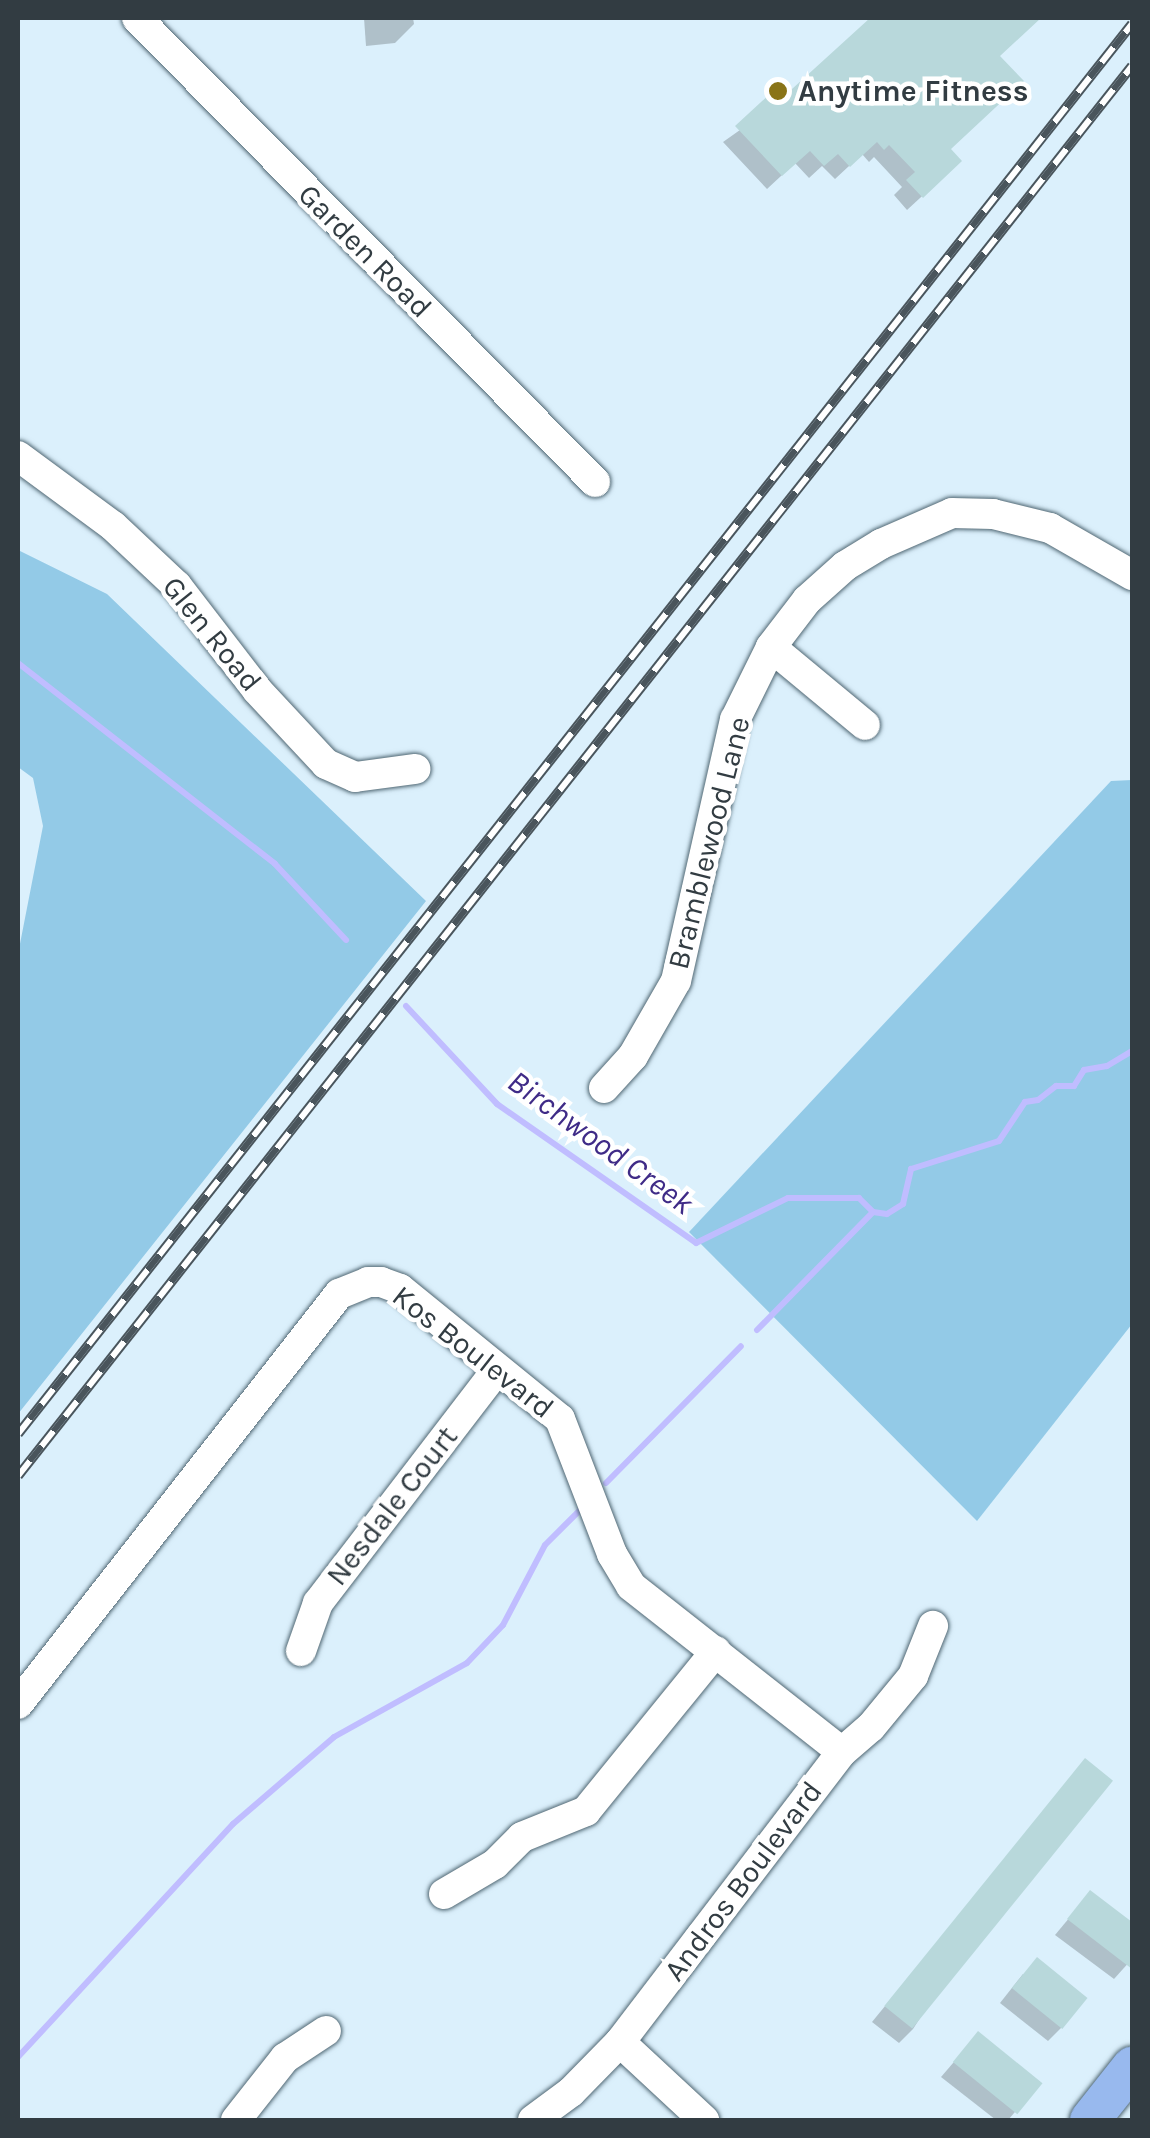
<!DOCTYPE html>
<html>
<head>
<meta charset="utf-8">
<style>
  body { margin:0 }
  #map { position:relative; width:1150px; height:2138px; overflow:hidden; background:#dbf0fc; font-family:Karla,sans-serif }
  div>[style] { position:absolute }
  .green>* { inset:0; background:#93cae7 }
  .shadow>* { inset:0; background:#0003 }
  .stream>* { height:6px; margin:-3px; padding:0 3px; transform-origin:3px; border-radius:3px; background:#c0bdff }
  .building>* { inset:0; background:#b8d8db; transform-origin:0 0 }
  .roads { filter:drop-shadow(0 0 2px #506773) drop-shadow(0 0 2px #506773) }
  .minor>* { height:30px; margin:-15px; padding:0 15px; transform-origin:15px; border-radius:15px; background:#fff }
  .major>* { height:40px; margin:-20px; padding:0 20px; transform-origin:20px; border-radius:20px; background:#98b9ee }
  .rail>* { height:10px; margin-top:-5px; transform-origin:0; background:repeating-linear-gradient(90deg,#fff 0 19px,#4a555c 0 38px); box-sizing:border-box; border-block:2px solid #4a555c }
  .dots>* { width:28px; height:28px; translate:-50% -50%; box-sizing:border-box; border:5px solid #fff; border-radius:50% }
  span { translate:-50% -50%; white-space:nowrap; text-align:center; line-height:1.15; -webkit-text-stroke:9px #fff; paint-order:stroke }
  .poi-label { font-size:30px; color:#323c42; font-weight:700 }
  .left { translate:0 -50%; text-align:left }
  .street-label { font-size:30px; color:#323c42 }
  .water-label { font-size:32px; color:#3f2b87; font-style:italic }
  .frame { position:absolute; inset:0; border:20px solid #323c42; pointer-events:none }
</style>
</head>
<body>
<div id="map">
  <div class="green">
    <div style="clip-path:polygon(18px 550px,107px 594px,426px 901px,18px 1414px,18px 954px,43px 826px,33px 778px,18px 767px)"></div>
    <div style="clip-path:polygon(1132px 780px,1132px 1324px,977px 1521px,689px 1232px,1111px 781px)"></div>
  </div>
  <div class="shadow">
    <div style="clip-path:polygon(364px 18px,413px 18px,414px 24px,395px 43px,366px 46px)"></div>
    <div style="clip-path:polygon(873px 18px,1039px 18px,997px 56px,948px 150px,945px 175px,907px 210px,894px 195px,902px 187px,874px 157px,869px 162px,862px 154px,835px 179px,822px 166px,809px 178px,795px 163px,767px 189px,723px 142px,792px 93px)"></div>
    <div style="clip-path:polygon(1085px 1761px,913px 2029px,899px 2043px,872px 2022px)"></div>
    <div style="clip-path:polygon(1090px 1893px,1132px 1925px,1132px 1959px,1114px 1979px,1055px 1935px)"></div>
    <div style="clip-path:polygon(1023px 1974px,1062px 2027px,1048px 2041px,1000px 2003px)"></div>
    <div style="clip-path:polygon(978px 2034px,1040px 2083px,1008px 2120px,996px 2120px,941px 2077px)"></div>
  </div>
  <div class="stream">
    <div style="left:18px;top:663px;width:326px;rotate:38deg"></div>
    <div style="left:275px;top:864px;width:104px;rotate:46.9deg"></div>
    <div style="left:406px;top:1006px;width:134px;rotate:47.1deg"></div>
    <div style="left:497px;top:1104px;width:243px;rotate:34.9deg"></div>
    <div style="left:696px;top:1243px;width:102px;rotate:-26.1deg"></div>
    <div style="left:788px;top:1198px;width:71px"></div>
    <div style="left:859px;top:1198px;width:20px;rotate:45deg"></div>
    <div style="left:873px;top:1212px;width:14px;rotate:8deg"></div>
    <div style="left:887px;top:1214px;width:19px;rotate:-32deg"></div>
    <div style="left:903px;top:1204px;width:36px;rotate:-77deg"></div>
    <div style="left:911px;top:1169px;width:92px;rotate:-17.7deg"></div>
    <div style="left:999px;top:1141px;width:47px;rotate:-56.3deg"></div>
    <div style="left:1025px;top:1102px;width:13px;rotate:-9deg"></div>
    <div style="left:1038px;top:1100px;width:23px;rotate:-38deg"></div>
    <div style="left:1056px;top:1086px;width:18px"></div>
    <div style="left:1074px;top:1086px;width:19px;rotate:-58deg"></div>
    <div style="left:1084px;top:1070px;width:23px;rotate:-10deg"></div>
    <div style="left:1107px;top:1066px;width:29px;rotate:-31deg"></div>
    <div style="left:757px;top:1330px;width:165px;rotate:-45.5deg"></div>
    <div style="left:606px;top:1483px;width:192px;rotate:-45.4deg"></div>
    <div style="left:18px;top:2057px;width:317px;rotate:-47.3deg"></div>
    <div style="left:233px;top:1824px;width:133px;rotate:-40.7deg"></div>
    <div style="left:334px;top:1737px;width:152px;rotate:-29.1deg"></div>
    <div style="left:467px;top:1663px;width:52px;rotate:-46.5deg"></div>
    <div style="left:503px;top:1625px;width:90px;rotate:-62.3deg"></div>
    <div style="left:545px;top:1545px;width:49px;rotate:-45deg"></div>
  </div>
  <div class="building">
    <div style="clip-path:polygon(870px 18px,1041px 18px,1000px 56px,1024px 81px,951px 149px,962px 161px,923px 198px,906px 180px,915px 172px,889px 145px,884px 150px,877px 142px,850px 167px,838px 154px,824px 166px,810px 151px,782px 176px,735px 126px,784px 81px,792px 89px)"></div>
    <div style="left:1085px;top:1758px;width:36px;height:319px;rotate:39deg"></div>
    <div style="clip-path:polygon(1090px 1890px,1132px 1922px,1132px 1969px,1067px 1919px)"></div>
    <div style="left:1037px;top:1957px;width:65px;height:40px;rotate:39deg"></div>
    <div style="left:978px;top:2031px;width:83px;height:40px;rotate:39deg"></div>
  </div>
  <div class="roads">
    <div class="minor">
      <div style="left:137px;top:18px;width:652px;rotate:45.37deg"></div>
      <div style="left:18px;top:456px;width:118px;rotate:36.4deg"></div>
      <div style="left:113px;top:526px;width:88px;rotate:43.2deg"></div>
      <div style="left:177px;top:586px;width:131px;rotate:52.4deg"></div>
      <div style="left:257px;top:690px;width:101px;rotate:47deg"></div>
      <div style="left:326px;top:764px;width:32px;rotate:24deg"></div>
      <div style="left:355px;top:777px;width:61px;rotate:-7.6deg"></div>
      <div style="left:771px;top:647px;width:122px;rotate:39.7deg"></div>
      <div style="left:604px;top:1088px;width:43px;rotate:-47.8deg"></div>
      <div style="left:633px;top:1056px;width:86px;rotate:-60.2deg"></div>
      <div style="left:676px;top:981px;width:268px;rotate:-77.3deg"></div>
      <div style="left:735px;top:720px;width:81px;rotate:-63.7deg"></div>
      <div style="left:771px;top:647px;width:59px;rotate:-52.5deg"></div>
      <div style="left:807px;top:600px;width:51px;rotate:-41.8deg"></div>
      <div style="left:845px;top:566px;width:42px;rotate:-31.4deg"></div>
      <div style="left:881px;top:544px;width:77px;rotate:-23.6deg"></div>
      <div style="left:952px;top:513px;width:41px;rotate:1.4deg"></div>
      <div style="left:993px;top:514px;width:59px;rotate:13.8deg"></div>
      <div style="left:1050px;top:528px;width:95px;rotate:29.8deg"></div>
      <div style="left:301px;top:1651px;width:51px;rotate:-70.5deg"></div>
      <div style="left:318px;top:1603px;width:294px;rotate:-52.5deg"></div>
      <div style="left:18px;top:1704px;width:521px;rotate:-51.94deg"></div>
      <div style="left:339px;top:1294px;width:31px;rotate:-22deg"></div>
      <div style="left:368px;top:1282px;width:13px"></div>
      <div style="left:381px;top:1282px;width:20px;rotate:20deg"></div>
      <div style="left:400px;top:1289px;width:206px;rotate:39.1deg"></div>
      <div style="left:560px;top:1419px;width:145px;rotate:68.9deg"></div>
      <div style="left:612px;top:1554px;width:37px;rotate:59deg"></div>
      <div style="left:631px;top:1586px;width:268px;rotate:38.2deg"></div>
      <div style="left:444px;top:1894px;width:59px;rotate:-30.5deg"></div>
      <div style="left:495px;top:1864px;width:38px;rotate:-45deg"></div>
      <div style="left:522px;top:1837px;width:69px;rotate:-22.1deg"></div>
      <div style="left:586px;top:1811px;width:206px;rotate:-50.9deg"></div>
      <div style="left:620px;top:2042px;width:115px;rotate:42.9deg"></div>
      <div style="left:236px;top:2120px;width:79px;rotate:-51.7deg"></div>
      <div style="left:285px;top:2058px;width:49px;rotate:-33.4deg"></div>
      <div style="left:533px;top:2120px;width:47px;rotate:-36.4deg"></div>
      <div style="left:571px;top:2092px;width:70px;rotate:-45.6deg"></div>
      <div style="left:620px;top:2042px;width:365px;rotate:-52.6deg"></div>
      <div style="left:842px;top:1752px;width:38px;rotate:-41deg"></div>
      <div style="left:871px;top:1727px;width:66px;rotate:-50.5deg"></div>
      <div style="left:913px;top:1676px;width:54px;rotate:-68.2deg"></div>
    </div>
    <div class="major">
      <div style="left:1090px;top:2120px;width:68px;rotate:-51.6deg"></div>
    </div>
  </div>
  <div class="rail">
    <div style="left:18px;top:1434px;width:1797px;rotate:-51.69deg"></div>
    <div style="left:18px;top:1476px;width:1797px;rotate:-51.69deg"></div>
  </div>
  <div class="dots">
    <div style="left:778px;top:91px;background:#8a7417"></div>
  </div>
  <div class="poi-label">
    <span class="left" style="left:798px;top:91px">Anytime Fitness</span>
  </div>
  <div class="street-label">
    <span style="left:365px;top:251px;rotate:45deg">Garden Road</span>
    <span style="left:212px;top:634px;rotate:51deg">Glen Road</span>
    <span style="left:709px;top:843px;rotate:-76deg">Bramblewood Lane</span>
    <span style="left:473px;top:1352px;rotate:38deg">Kos Boulevard</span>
    <span style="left:392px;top:1506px;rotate:-52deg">Nesdale Court</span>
    <span style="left:743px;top:1881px;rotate:-53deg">Andros Boulevard</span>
  </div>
  <div class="water-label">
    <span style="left:600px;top:1143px;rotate:36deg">Birchwood Creek</span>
  </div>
  <div class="frame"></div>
</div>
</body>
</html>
